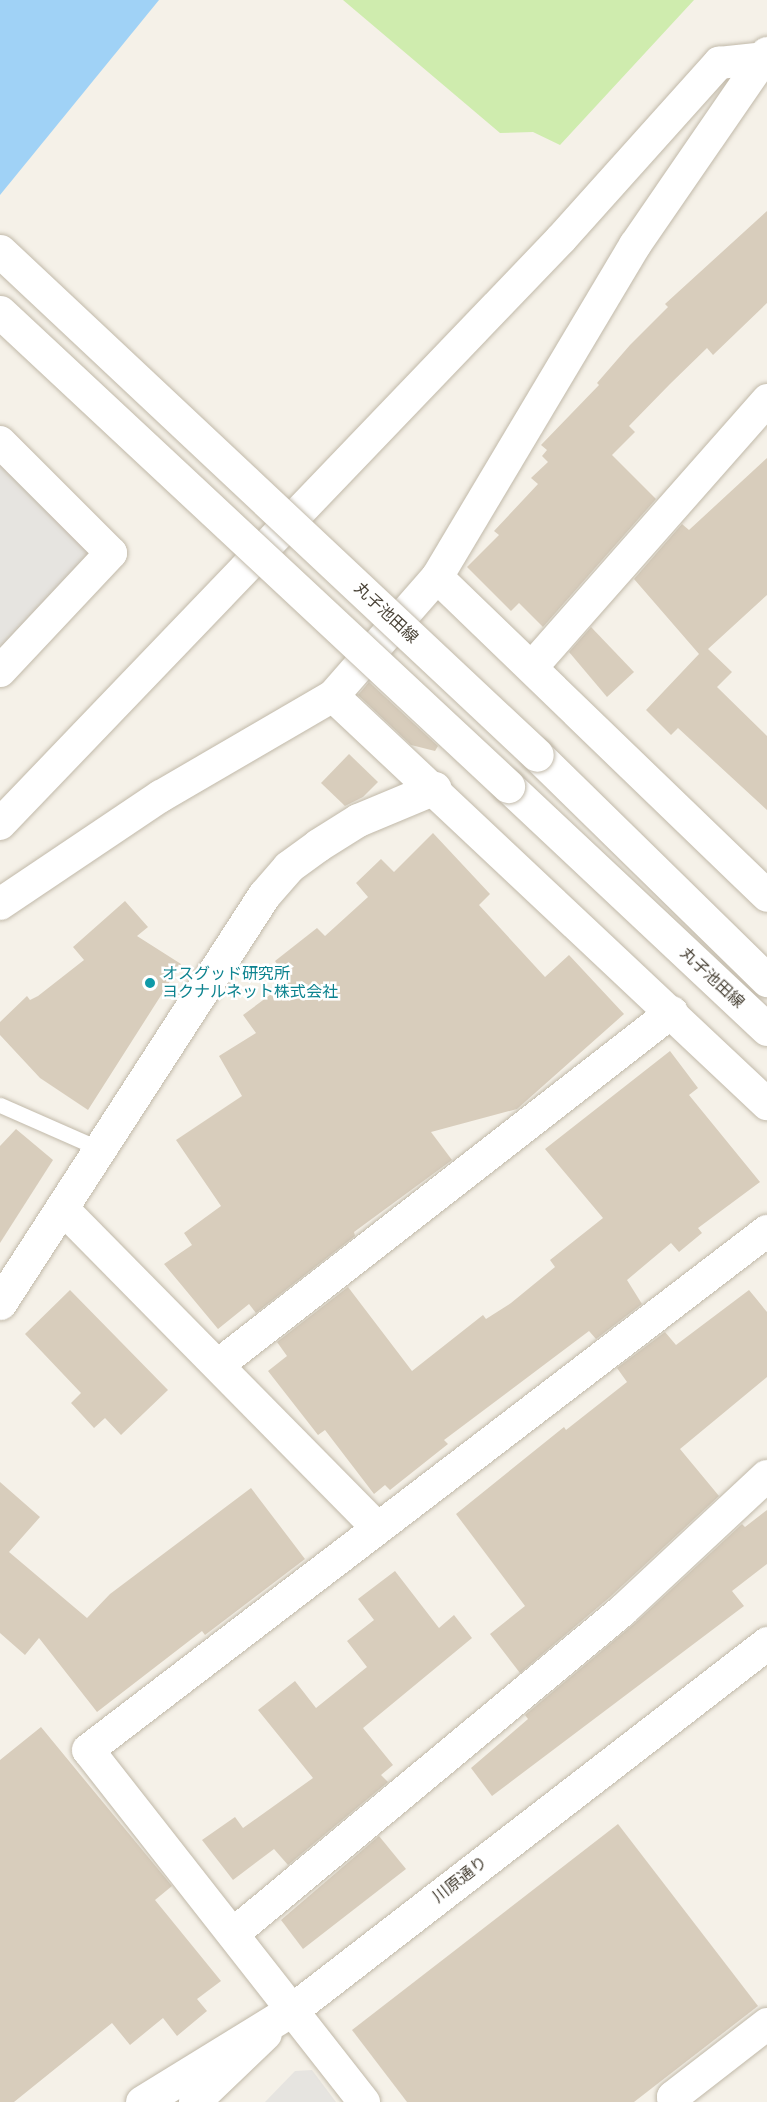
<!DOCTYPE html>
<html>
<head>
<meta charset="utf-8">
<style>
  body { margin:0 }
  #map { position:relative; width:767px; height:2102px; overflow:hidden; background:#f5f1e8; font-family:Montserrat,"Noto Sans JP",sans-serif }
  div>[style] { position:absolute }
  .green>* { inset:0; background:#cfecae }
  .parking>* { inset:0; background:#e6e4e0 }
  .water>* { inset:0; background:#a0d2f6 }
  .building>* { inset:0; background:#d8cdbc }
  .roads { filter:drop-shadow(0 0 2px #c1b9a9) drop-shadow(0 0 2px #c1b9a9) }
  .service>* { height:15px; margin:-7.5px; padding:0 7.5px; transform-origin:7.5px; border-radius:7.5px; background:#fff }
  .minor>* { height:32px; margin:-16px; padding:0 16px; transform-origin:16px; border-radius:16px; background:#fff }
  .tertiary>* { height:33px; margin:-16.5px; padding:0 16.5px; transform-origin:16.5px; border-radius:16.5px; background:#fff }
  .bridges { filter:drop-shadow(0 0 2px #c1b9a9) drop-shadow(0 0 2px #c1b9a9) }
  .tertiary-bridge>* { height:33px; margin:-16.5px; padding:0 16.5px; transform-origin:16.5px; border-radius:16.5px; background:#fff }
  .dots>* { width:16px; height:16px; translate:-50% -50%; box-sizing:border-box; border:3px solid #fff; border-radius:50% }
  span { translate:-50% -50%; white-space:nowrap; text-align:center; line-height:1.15; -webkit-text-stroke:5px #fff; paint-order:stroke }
  .street-label { font-size:16px; color:#494236 }
  .culture-label { font-size:16px; color:#0d838f }
  .left { translate:0 -50%; text-align:left }
</style>
</head>
<body>
<div id="map">
  <div class="green">
    <div style="clip-path:polygon(343px 0,694px 0,560px 145px,533px 132px,500px 133px)"></div>
  </div>
  <div class="parking">
    <div style="clip-path:polygon(0 442px,111px 553px,0 671px)"></div>
    <div style="clip-path:polygon(312px 2070px,336px 2102px,265px 2102px,295px 2071px)"></div>
  </div>
  <div class="water">
    <div style="clip-path:polygon(0 0,159px 0,0 195px)"></div>
  </div>
  <div class="building">
    <div style="clip-path:polygon(767px 211px,767px 303px,713px 355px,707px 348px,670px 384px,629px 426px,635px 432px,612px 455px,656px 499px,543px 627px,519px 603px,511px 611px,467px 567px,499px 535px,494px 531px,538px 484px,531px 478px,548px 462px,542px 456px,547px 450px,541px 445px,599px 385px,597px 383px,630px 345px,668px 307px,665px 304px)"></div>
    <div style="clip-path:polygon(767px 458px,767px 595px,708px 649px,732px 672px,717px 687px,767px 736px,767px 810px,678px 728px,671px 735px,646px 710px,699px 654px,634px 579px,682px 524px,689px 530px)"></div>
    <div style="clip-path:polygon(591px 627px,634px 672px,607px 697px,569px 652px)"></div>
    <div style="clip-path:polygon(369px 682px,438px 746px,435px 751px,411px 745px,358px 695px)"></div>
    <div style="clip-path:polygon(349px 754px,378px 782px,363px 797px,345px 806px,321px 783px)"></div>
    <div style="clip-path:polygon(433px 833px,490px 894px,479px 905px,545px 977px,569px 955px,624px 1014px,517px 1109px,431px 1132px,452px 1160px,354px 1232px,355px 1236px,256px 1313px,249px 1304px,218px 1329px,164px 1264px,192px 1245px,184px 1233px,221px 1206px,176px 1140px,242px 1096px,219px 1056px,256px 1033px,243px 1015px,289px 981px,275px 961px,317px 928px,325px 936px,368px 897px,356px 883px,381px 859px,394px 872px)"></div>
    <div style="clip-path:polygon(125px 901px,148px 927px,137px 936px,181px 964px,88px 1110px,40px 1078px,0 1035px,0 1022px,27px 996px,30px 1000px,38px 996px,84px 960px,73px 947px)"></div>
    <div style="clip-path:polygon(670px 1051px,698px 1088px,689px 1095px,760px 1182px,698px 1228px,702px 1233px,679px 1252px,671px 1243px,627px 1280px,642px 1304px,596px 1339px,589px 1331px,444px 1440px,448px 1444px,390px 1490px,385px 1485px,374px 1494px,325px 1430px,318px 1435px,268px 1371px,287px 1356px,277px 1342px,348px 1287px,412px 1371px,483px 1315px,486px 1319px,511px 1303px,555px 1267px,550px 1260px,603px 1218px,545px 1149px)"></div>
    <div style="clip-path:polygon(16px 1129px,53px 1160px,0 1243px,0 1146px)"></div>
    <div style="clip-path:polygon(70px 1290px,168px 1390px,121px 1435px,105px 1418px,94px 1428px,71px 1403px,81px 1393px,25px 1334px)"></div>
    <div style="clip-path:polygon(749px 1290px,767px 1312px,767px 1377px,680px 1449px,719px 1496px,610px 1597px,520px 1673px,490px 1634px,525px 1606px,456px 1514px,564px 1427px,566px 1430px,627px 1382px,617px 1368px,665px 1332px,676px 1345px)"></div>
    <div style="clip-path:polygon(0 1482px,40px 1517px,9px 1552px,87px 1618px,110px 1594px,251px 1488px,305px 1559px,205px 1635px,202px 1631px,97px 1712px,39px 1638px,25px 1655px,0 1633px)"></div>
    <div style="clip-path:polygon(767px 1510px,767px 1564px,732px 1591px,744px 1606px,492px 1796px,471px 1768px,528px 1719px,525px 1715px,634px 1624px,742px 1524px,745px 1527px)"></div>
    <div style="clip-path:polygon(395px 1571px,439px 1628px,454px 1615px,472px 1638px,363px 1728px,393px 1765px,381px 1775px,388px 1782px,288px 1865px,274px 1849px,233px 1880px,202px 1840px,235px 1817px,243px 1828px,313px 1778px,258px 1710px,295px 1681px,316px 1708px,367px 1667px,347px 1641px,374px 1620px,358px 1599px)"></div>
    <div style="clip-path:polygon(41px 1727px,172px 1886px,155px 1900px,221px 1981px,197px 1999px,207px 2011px,177px 2036px,163px 2018px,130px 2045px,112px 2023px,14px 2102px,0 2102px,0 1760px)"></div>
    <div style="clip-path:polygon(618px 1824px,758px 2006px,634px 2102px,407px 2102px,352px 2030px)"></div>
    <div style="clip-path:polygon(379px 1836px,406px 1869px,303px 1949px,281px 1920px)"></div>
  </div>
  <div class="roads">
    <div class="service">
      <div style="left:0;top:1105px;width:109px;rotate:23.7deg"></div>
    </div>
    <div class="minor">
      <div style="left:767px;top:53px;width:233px;rotate:124.5deg"></div>
      <div style="left:635px;top:245px;width:387px;rotate:120.8deg"></div>
      <div style="left:437px;top:577px;width:158px;rotate:131.2deg"></div>
      <div style="left:333px;top:696px;width:596px;rotate:43.23deg"></div>
      <div style="left:0;top:442px;width:157px;rotate:45deg"></div>
      <div style="left:111px;top:553px;width:162px;rotate:133.2deg"></div>
      <div style="left:437px;top:577px;width:459px;rotate:44deg"></div>
      <div style="left:532px;top:667px;width:356px;rotate:-48.6deg"></div>
      <div style="left:0;top:824px;width:811px;rotate:-46.2deg"></div>
      <div style="left:561px;top:239px;width:237px;rotate:-48.1deg"></div>
      <div style="left:719px;top:63px;width:45px;rotate:-6.3deg"></div>
      <div style="left:0;top:904px;width:194px;rotate:-33.9deg"></div>
      <div style="left:161px;top:796px;width:199px;rotate:-30.2deg"></div>
      <div style="left:63px;top:1209px;width:447px;rotate:45.4deg"></div>
      <div style="left:218px;top:1365px;width:575px;rotate:-37.87deg"></div>
      <div style="left:233px;top:1934px;width:506px;rotate:-39.7deg"></div>
      <div style="left:622px;top:1611px;width:198px;rotate:-43deg"></div>
      <div style="left:195px;top:2102px;width:98px;rotate:-43.8deg"></div>
      <div style="left:364px;top:2102px;width:447px;rotate:-128.1deg"></div>
      <div style="left:88px;top:1750px;width:855px;rotate:-37.39deg"></div>
      <div style="left:674px;top:2102px;width:5px;rotate:-101deg"></div>
      <div style="left:673px;top:2097px;width:119px;rotate:-37.8deg"></div>
    </div>
    <div class="tertiary">
      <div style="left:537px;top:755px;width:322px;rotate:44.4deg"></div>
      <div style="left:508px;top:786px;width:355px;rotate:43.2deg"></div>
      <div style="left:0;top:1303px;width:486px;rotate:-57.1deg"></div>
      <div style="left:264px;top:895px;width:37px;rotate:-49deg"></div>
      <div style="left:288px;top:867px;width:37px;rotate:-36deg"></div>
      <div style="left:318px;top:845px;width:47px;rotate:-32deg"></div>
      <div style="left:358px;top:820px;width:83px;rotate:-22.6deg"></div>
      <div style="left:142px;top:2102px;width:177px;rotate:-31.6deg"></div>
      <div style="left:293px;top:2009px;width:599px;rotate:-37.67deg"></div>
    </div>
  </div>
  <div class="bridges">
    <div class="tertiary-bridge">
      <div style="left:0;top:251px;width:736px;rotate:43.18deg"></div>
      <div style="left:0;top:312px;width:695px;rotate:43.02deg"></div>
    </div>
  </div>
  <div class="dots">
    <div style="left:150px;top:983px;background:#0f9aa8"></div>
  </div>
  <div class="street-label">
    <span style="left:386px;top:613px;rotate:43deg">丸子池田線</span>
    <span style="left:712px;top:978px;rotate:43deg">丸子池田線</span>
    <span style="left:460px;top:1880px;rotate:-38deg">川原通り</span>
  </div>
  <div class="culture-label">
    <span class="left" style="left:162px;top:983px">オスグッド研究所<br>ヨクナルネット株式会社</span>
  </div>
</div>
</body>
</html>
